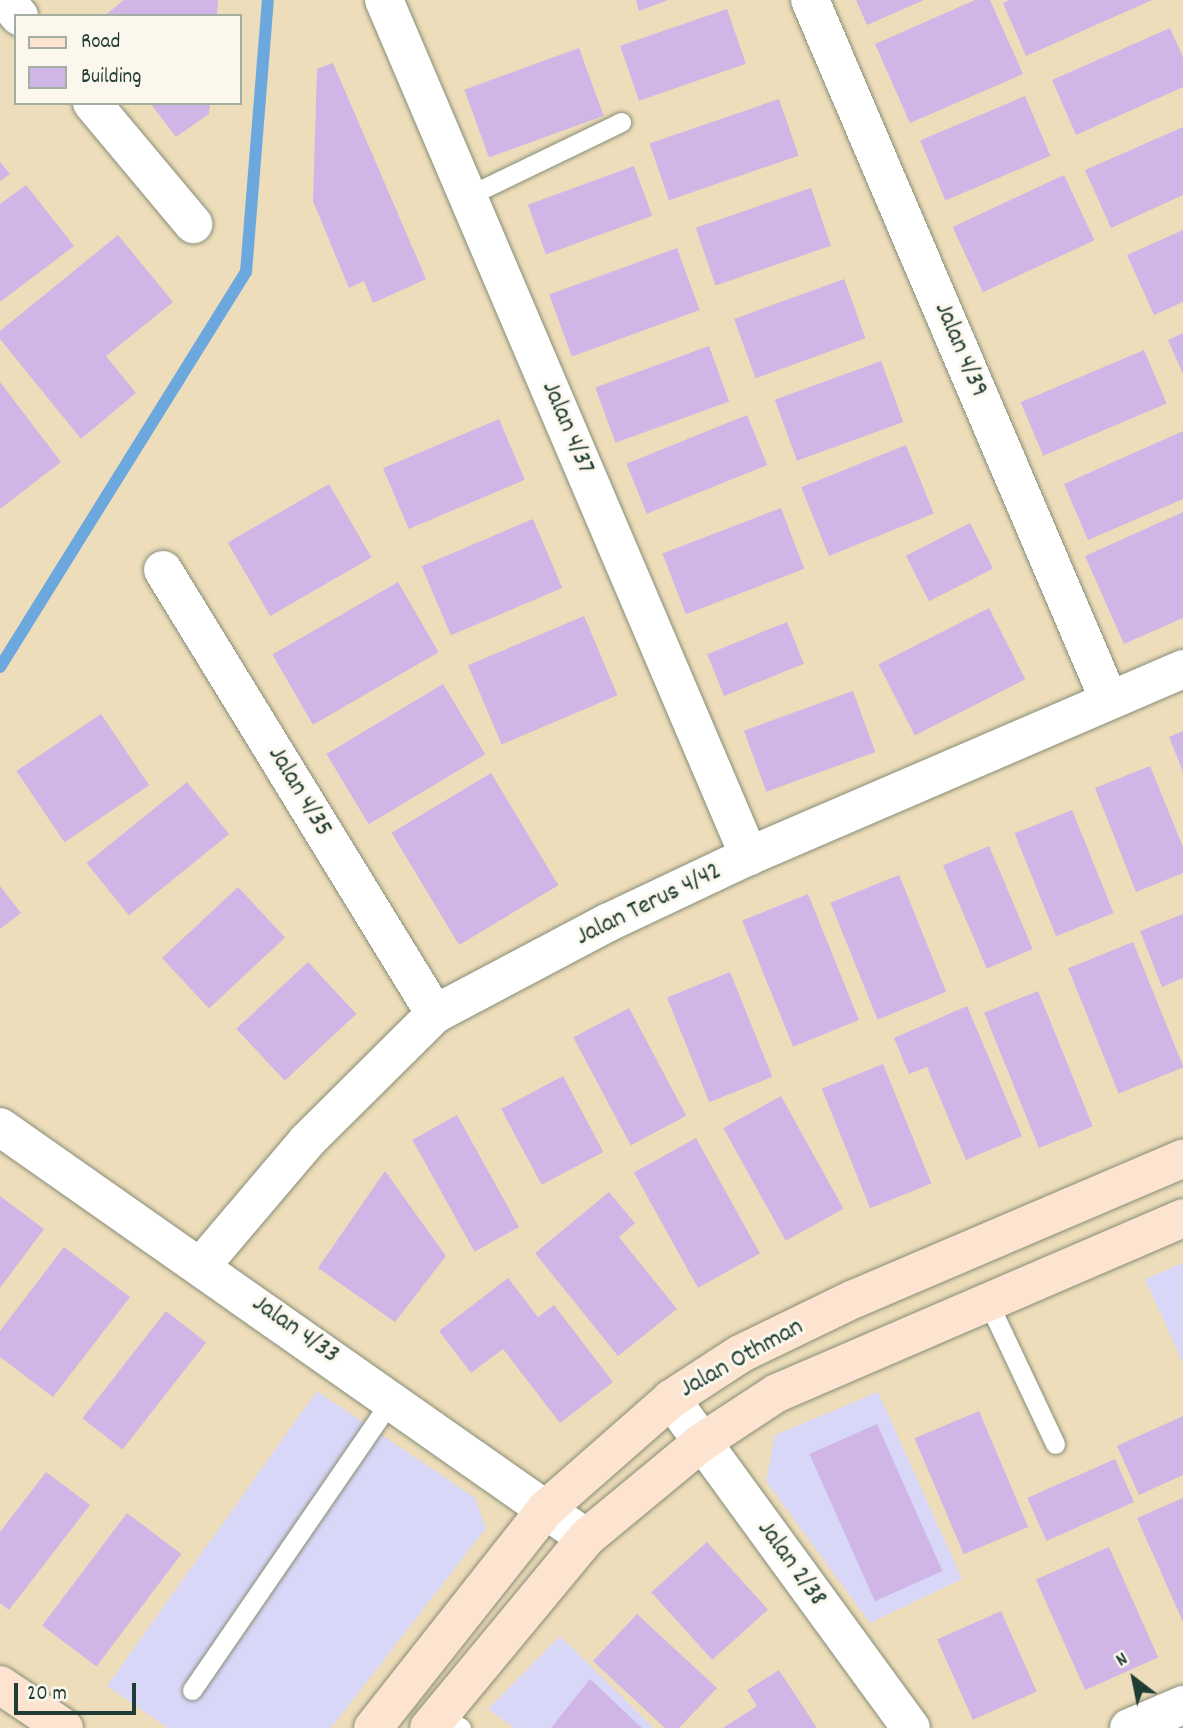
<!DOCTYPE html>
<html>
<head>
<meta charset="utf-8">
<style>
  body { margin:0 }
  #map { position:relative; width:1183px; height:1728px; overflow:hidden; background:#eeddba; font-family:Dekko,sans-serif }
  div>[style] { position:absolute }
  .built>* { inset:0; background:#d9d7f8 }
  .stream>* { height:12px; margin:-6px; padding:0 6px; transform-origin:6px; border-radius:6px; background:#6ca8dd }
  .building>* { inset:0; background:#cfb6e6; transform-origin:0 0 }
  .roads { filter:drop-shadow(0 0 2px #868d77) drop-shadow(0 0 2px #868d77) }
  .lane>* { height:19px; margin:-9.5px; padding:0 9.5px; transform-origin:9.5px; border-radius:9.5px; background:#fff }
  .street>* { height:38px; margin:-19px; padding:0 19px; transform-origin:19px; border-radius:19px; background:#fff }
  .secondary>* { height:38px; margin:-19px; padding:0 19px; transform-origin:19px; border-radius:19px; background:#fde4d1 }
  span { translate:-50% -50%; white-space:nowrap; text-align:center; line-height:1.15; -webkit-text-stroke:6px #fbf7ec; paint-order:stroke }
  .street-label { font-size:26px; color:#1f3d34 }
  .legend { position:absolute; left:14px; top:14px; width:228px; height:91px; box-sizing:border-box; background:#fbf7ec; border:2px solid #a3ada2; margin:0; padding:9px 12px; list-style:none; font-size:21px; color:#1f3d34 }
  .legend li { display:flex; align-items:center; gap:14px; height:35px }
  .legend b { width:35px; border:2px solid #a3ada2 }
  .north { position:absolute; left:1099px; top:1644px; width:70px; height:70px; -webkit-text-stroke:5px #fbf7ec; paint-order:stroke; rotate:328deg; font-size:19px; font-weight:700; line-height:28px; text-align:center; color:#1f3d34 }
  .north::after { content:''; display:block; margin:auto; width:24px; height:32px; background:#1f3d34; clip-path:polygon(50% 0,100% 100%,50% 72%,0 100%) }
  .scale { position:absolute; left:14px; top:1683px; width:122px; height:32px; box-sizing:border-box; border:4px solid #1f3d34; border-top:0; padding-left:9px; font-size:21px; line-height:24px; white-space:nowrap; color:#1f3d34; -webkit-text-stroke:5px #fbf7ec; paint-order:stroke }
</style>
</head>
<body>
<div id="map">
  <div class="built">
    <div style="clip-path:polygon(1183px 1263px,1183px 1363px,1145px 1279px)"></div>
    <div style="clip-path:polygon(317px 1391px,475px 1498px,486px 1528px,331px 1728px,168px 1728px,107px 1686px)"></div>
    <div style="clip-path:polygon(878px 1392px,962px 1579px,870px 1623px,766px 1481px,775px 1435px)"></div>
    <div style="clip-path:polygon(560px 1636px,654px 1728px,514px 1728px,488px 1709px)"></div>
  </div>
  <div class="stream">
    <div style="left:0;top:667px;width:465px;rotate:-58.1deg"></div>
    <div style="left:246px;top:272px;width:273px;rotate:-85.4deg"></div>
  </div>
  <div class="building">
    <div style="clip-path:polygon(124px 0,218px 0,217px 16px,104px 16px)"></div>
    <div style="clip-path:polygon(636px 0,668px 0,639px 11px)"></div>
    <div style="clip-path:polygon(856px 0,924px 0,867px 25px)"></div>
    <div style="clip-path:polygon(975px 0,990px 0,1023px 74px,910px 123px,875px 44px)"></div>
    <div style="clip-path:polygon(1009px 0,1152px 0,1026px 56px,1003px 3px)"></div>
    <div style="left:727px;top:9px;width:58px;height:113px;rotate:71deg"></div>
    <div style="clip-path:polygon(1170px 28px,1183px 57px,1183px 87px,1076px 135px,1052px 80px)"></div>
    <div style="left:579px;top:48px;width:72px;height:122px;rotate:70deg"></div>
    <div style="clip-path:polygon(333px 63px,426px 279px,373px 303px,364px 281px,349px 288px,313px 201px,317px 69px)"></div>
    <div style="left:1025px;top:96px;width:65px;height:114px;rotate:67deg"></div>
    <div style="left:779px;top:99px;width:60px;height:137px;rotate:71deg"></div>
    <div style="clip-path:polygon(150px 103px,210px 103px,209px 114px,176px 137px)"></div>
    <div style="clip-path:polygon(1183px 127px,1183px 195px,1111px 228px,1085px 170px)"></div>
    <div style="clip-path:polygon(0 162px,10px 174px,0 181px)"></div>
    <div style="left:634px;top:166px;width:53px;height:113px;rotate:70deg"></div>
    <div style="left:1064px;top:175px;width:72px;height:123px;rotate:65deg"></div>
    <div style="clip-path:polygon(26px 185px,74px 246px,0 302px,0 204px)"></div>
    <div style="left:811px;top:188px;width:61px;height:122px;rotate:71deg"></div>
    <div style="clip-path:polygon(1183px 230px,1183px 302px,1154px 315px,1127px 255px)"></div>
    <div style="clip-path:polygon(118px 235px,173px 302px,106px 356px,136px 393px,81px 439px,0 339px,0 331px)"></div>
    <div style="left:677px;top:248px;width:66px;height:136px;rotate:70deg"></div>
    <div style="left:844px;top:279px;width:63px;height:117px;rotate:70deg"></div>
    <div style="clip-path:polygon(1183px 333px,1183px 374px,1168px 340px)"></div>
    <div style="left:709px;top:346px;width:59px;height:121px;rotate:70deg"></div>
    <div style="left:1144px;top:350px;width:58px;height:134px;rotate:67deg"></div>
    <div style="left:881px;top:361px;width:65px;height:113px;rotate:70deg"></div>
    <div style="clip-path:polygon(0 382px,61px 462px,0 509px)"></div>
    <div style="left:747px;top:415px;width:54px;height:130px;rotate:68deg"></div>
    <div style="left:499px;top:419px;width:66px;height:126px;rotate:67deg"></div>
    <div style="clip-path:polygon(1183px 431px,1183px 499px,1088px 540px,1064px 484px)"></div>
    <div style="left:906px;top:445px;width:74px;height:113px;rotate:68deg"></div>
    <div style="left:329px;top:484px;width:85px;height:117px;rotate:60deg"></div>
    <div style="left:781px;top:508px;width:65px;height:127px;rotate:69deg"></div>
    <div style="clip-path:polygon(1183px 512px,1183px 618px,1124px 644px,1085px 556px)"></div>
    <div style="left:533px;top:519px;width:75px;height:121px;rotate:67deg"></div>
    <div style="left:970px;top:523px;width:51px;height:72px;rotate:63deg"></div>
    <div style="left:398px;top:582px;width:81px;height:145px;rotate:60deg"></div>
    <div style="left:989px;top:608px;width:80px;height:124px;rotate:63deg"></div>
    <div style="left:584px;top:616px;width:86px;height:126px;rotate:67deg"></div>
    <div style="left:787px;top:622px;width:45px;height:86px;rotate:68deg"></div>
    <div style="left:443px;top:684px;width:82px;height:136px;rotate:59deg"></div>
    <div style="left:853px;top:691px;width:65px;height:116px;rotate:70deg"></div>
    <div style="left:101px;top:714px;width:86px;height:102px;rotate:56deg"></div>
    <div style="clip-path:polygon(1183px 731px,1183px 772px,1169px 737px)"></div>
    <div style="clip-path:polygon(1150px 766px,1183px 847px,1183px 873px,1136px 892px,1095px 788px)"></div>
    <div style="left:491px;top:773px;width:131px;height:116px;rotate:59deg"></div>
    <div style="left:187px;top:782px;width:67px;height:129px;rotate:51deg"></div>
    <div style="left:1072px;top:810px;width:111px;height:62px;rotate:68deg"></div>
    <div style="left:989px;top:846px;width:112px;height:50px;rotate:67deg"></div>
    <div style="left:899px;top:875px;width:126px;height:74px;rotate:68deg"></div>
    <div style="clip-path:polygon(0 886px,21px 913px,0 929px)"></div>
    <div style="left:238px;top:887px;width:69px;height:104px;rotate:47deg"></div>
    <div style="left:808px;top:894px;width:136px;height:71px;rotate:68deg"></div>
    <div style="clip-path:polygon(1183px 914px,1183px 978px,1162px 987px,1140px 931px)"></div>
    <div style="left:1133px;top:942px;width:135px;height:70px;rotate:68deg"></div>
    <div style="left:308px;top:962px;width:71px;height:98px;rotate:47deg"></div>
    <div style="left:730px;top:972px;width:113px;height:68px;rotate:68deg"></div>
    <div style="left:1038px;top:991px;width:146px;height:58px;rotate:68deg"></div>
    <div style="clip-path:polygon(967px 1006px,1022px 1136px,966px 1160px,927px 1067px,909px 1074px,894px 1038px)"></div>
    <div style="left:629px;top:1008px;width:122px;height:63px;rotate:62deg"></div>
    <div style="left:883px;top:1064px;width:129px;height:66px;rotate:68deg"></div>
    <div style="left:563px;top:1076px;width:86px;height:70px;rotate:62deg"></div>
    <div style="left:781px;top:1096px;width:129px;height:66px;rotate:61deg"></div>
    <div style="left:457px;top:1115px;width:128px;height:51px;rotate:61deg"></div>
    <div style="left:696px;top:1138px;width:132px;height:71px;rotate:61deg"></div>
    <div style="clip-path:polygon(385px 1171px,446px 1256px,395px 1322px,318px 1268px)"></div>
    <div style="clip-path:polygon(609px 1192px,635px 1223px,619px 1237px,677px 1309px,618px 1356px,535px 1253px)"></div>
    <div style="clip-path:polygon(0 1196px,44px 1229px,0 1288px)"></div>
    <div style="clip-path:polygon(64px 1247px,130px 1297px,53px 1397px,0 1357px,0 1331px)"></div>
    <div style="clip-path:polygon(508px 1278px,538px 1317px,554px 1305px,613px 1382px,560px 1423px,503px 1349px,471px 1373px,439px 1331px)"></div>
    <div style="left:166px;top:1311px;width:51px;height:136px;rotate:38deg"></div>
    <div style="left:979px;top:1411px;width:126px;height:70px;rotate:67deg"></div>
    <div style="clip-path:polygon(1183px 1416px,1183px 1475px,1139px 1495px,1117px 1446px)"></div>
    <div style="left:877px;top:1424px;width:161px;height:74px;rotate:66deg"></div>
    <div style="left:1115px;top:1459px;width:47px;height:96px;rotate:66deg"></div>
    <div style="clip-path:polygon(46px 1472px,90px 1505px,9px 1610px,0 1603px,0 1532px)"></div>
    <div style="clip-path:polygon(1183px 1498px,1183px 1622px,1137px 1518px)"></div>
    <div style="left:127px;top:1513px;width:68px;height:141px;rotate:37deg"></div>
    <div style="left:707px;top:1542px;width:91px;height:75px;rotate:48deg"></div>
    <div style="left:1109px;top:1547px;width:121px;height:80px;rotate:66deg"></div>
    <div style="left:1001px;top:1611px;width:88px;height:70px;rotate:66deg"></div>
    <div style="clip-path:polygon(637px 1614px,717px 1688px,679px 1728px,665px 1728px,593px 1661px)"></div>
    <div style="clip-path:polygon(779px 1670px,817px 1728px,723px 1728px,757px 1706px,747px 1690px)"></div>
    <div style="clip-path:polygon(590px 1679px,642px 1728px,551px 1728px)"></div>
  </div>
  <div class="roads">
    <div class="lane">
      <div style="left:468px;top:196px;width:170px;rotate:-25.8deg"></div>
      <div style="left:988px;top:1302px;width:157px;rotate:64.7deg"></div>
      <div style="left:192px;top:1690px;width:354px;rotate:-55.5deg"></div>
      <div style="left:439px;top:1714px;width:26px;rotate:32deg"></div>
    </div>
    <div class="street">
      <div style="left:6px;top:0;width:21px;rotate:51deg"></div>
      <div style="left:384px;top:0;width:931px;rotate:66.91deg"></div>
      <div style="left:810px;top:0;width:761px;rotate:66.87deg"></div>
      <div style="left:92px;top:103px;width:158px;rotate:50.1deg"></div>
      <div style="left:163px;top:570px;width:521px;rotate:58.51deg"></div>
      <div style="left:0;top:1127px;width:716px;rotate:35.04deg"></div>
      <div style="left:201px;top:1266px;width:164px;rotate:-49.7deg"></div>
      <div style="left:307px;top:1141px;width:180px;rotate:-44.8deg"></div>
      <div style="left:435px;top:1014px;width:195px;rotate:-27.9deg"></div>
      <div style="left:607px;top:923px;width:157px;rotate:-25.3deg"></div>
      <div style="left:749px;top:856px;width:473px;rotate:-23.3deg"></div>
      <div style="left:671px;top:1399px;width:407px;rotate:53.9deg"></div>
      <div style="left:1129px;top:1728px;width:59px;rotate:-23.1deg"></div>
    </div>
    <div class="secondary">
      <div style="left:0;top:1685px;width:77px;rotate:33.9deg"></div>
      <div style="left:373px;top:1728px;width:279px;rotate:-51.7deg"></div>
      <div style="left:546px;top:1509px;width:167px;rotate:-41.3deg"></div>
      <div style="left:671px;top:1399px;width:82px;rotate:-33.1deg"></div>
      <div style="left:740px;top:1354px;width:127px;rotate:-25.8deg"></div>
      <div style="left:854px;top:1299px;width:358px;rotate:-23.1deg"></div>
      <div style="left:429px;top:1728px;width:246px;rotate:-50.4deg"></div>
      <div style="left:586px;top:1538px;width:151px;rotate:-39.6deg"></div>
      <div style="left:702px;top:1442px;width:90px;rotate:-33.2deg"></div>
      <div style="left:777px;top:1393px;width:442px;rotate:-23.3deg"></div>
    </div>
  </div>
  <div class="street-label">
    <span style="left:960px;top:350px;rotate:67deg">Jalan 4/39</span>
    <span style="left:567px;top:428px;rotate:67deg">Jalan 4/37</span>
    <span style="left:299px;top:792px;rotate:59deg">Jalan 4/35</span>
    <span style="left:649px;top:905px;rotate:-26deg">Jalan Terus 4/42</span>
    <span style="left:295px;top:1330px;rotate:35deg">Jalan 4/33</span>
    <span style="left:742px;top:1359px;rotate:-29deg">Jalan Othman</span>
    <span style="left:791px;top:1564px;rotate:54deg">Jalan 2/38</span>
  </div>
  <ul class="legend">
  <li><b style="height:9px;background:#fde4d1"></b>Road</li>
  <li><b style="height:19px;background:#cfb6e6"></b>Building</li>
  </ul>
  <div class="north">N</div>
  <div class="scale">20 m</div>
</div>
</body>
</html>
